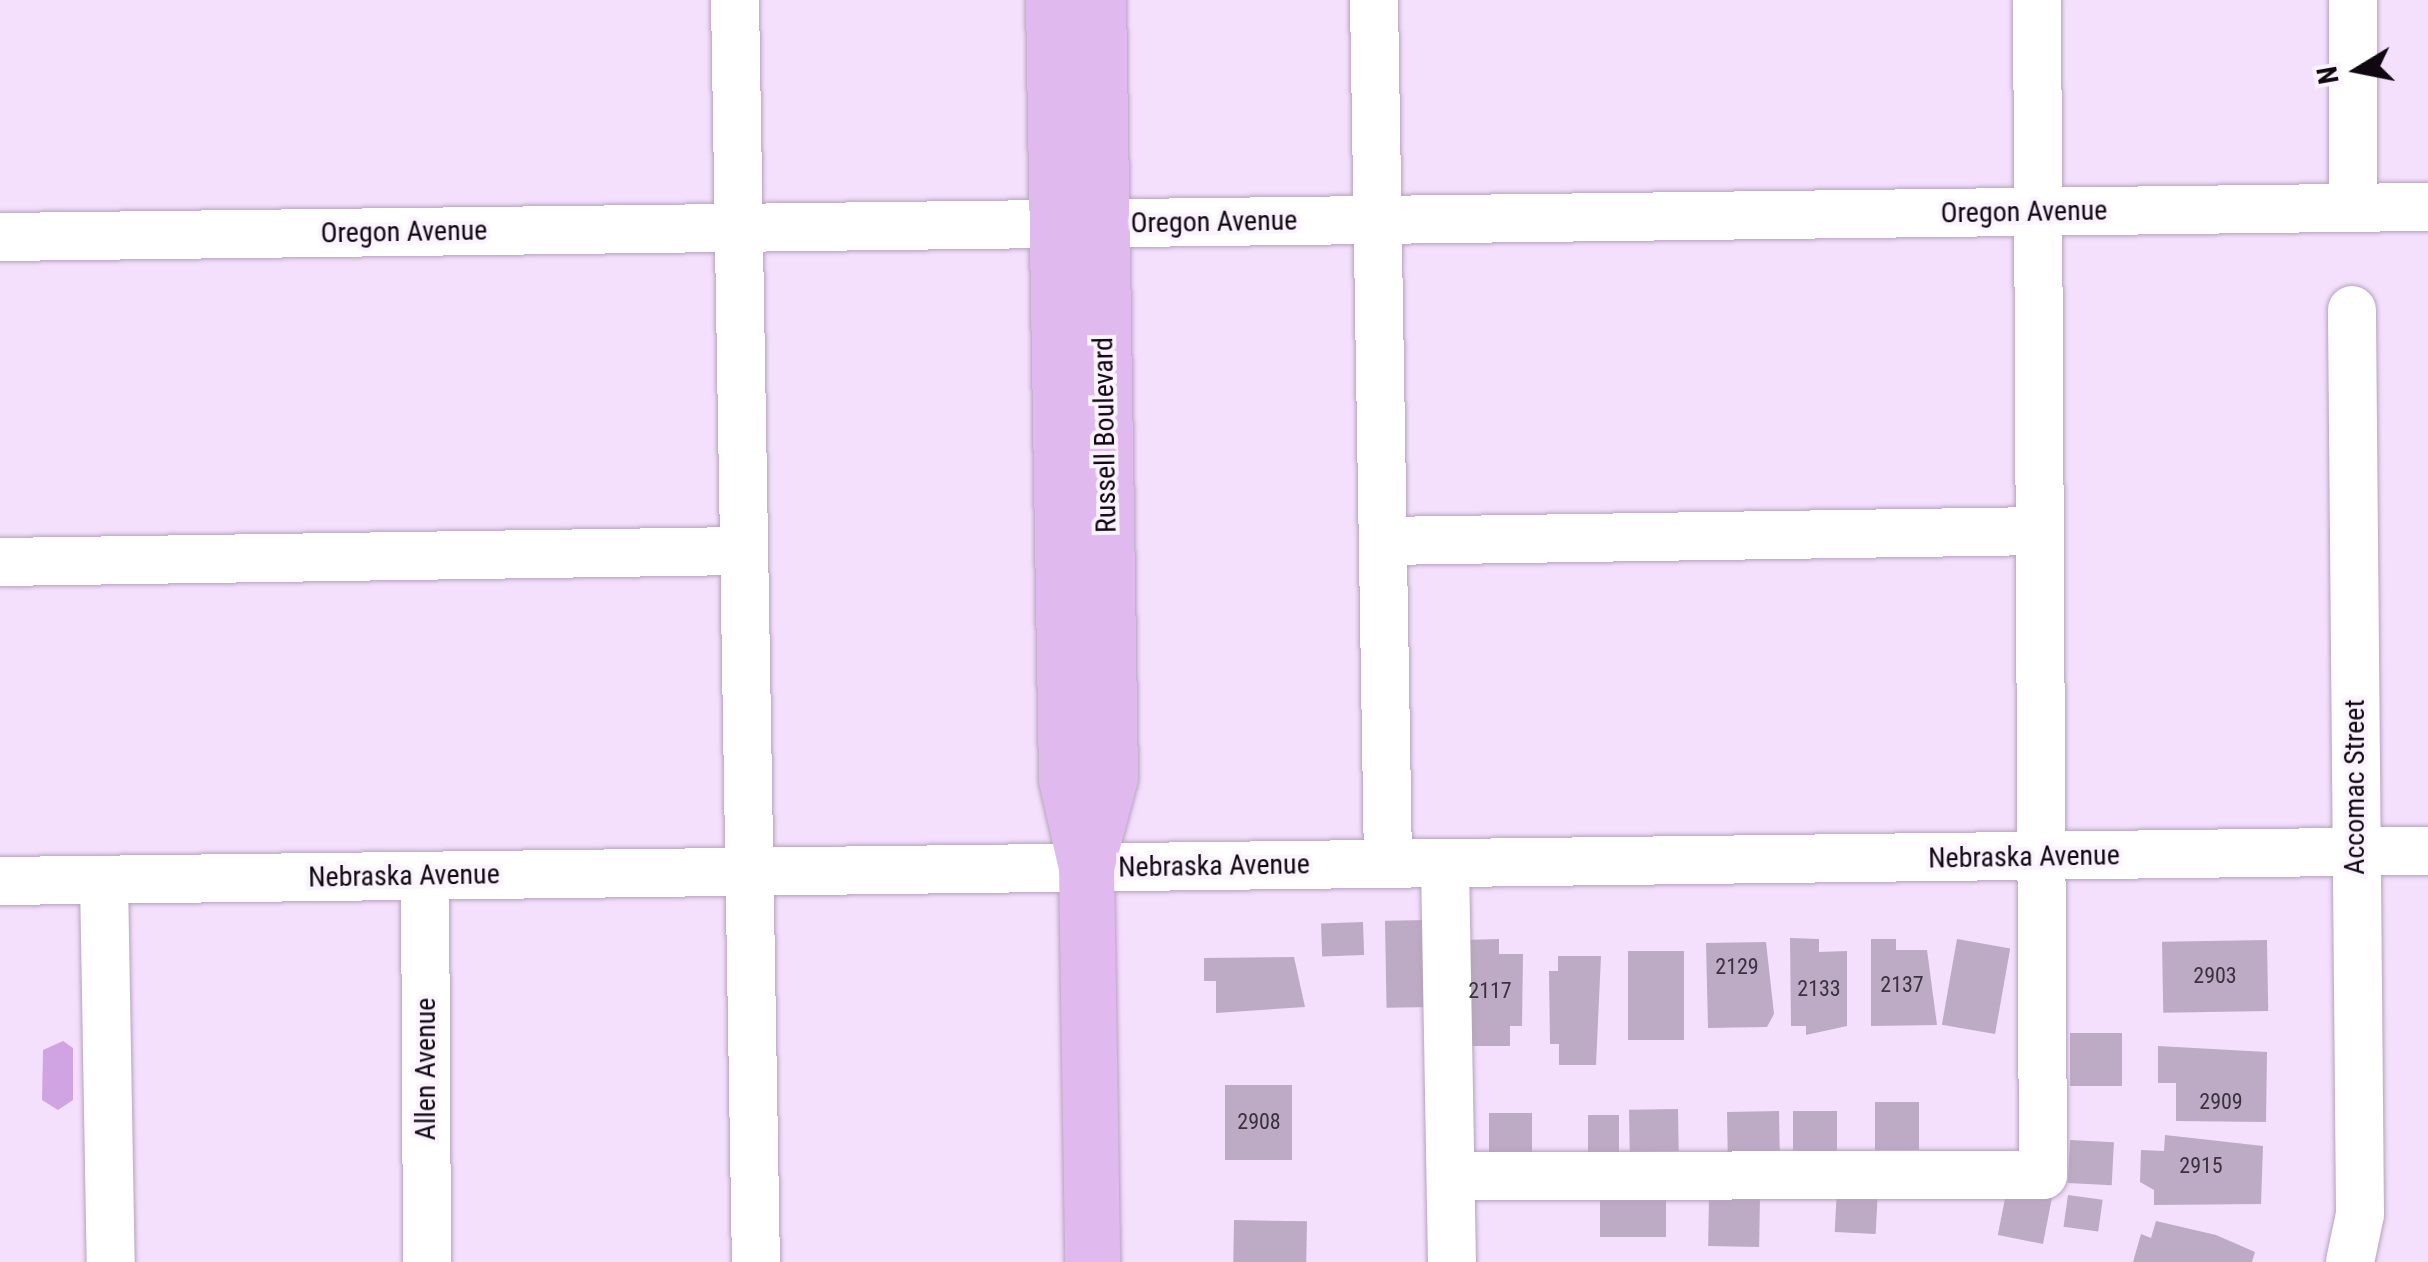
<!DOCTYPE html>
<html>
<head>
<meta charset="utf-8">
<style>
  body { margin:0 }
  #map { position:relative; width:2428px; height:1262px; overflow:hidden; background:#f4e0fd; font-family:"Roboto Condensed",sans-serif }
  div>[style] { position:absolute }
  .water>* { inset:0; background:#d0a4e2 }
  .building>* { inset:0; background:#bdaac5; transform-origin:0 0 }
  .roads { filter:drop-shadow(0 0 2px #b5a2bd) drop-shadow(0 0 2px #b5a2bd) }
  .minor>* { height:48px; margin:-24px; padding:0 24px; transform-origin:24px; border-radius:24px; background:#fff }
  .major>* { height:55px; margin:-27.5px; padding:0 27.5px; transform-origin:27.5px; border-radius:27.5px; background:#e0baef }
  span { translate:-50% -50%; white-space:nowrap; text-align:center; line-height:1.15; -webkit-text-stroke:8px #fbf3fe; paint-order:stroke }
  .number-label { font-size:22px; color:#3a303e }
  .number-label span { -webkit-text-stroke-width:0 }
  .street-label { font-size:28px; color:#0f0811 }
  .north { position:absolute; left:2308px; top:20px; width:100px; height:100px; -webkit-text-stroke:8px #fbf3fe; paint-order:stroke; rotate:260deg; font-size:28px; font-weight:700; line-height:40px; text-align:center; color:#0f0811 }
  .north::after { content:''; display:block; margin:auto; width:35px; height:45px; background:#0f0811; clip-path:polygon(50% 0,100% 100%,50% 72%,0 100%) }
</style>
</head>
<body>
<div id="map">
  <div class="water">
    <div style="clip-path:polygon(63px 1041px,73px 1048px,73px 1100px,58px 1110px,42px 1100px,43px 1050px)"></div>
  </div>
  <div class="building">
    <div style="left:1431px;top:920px;width:87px;height:46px;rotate:89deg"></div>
    <div style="left:1363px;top:922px;width:33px;height:42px;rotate:88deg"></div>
    <div style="clip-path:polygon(1790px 938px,1819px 939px,1819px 952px,1847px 951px,1847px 1026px,1806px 1035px,1806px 1026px,1791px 1026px)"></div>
    <div style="clip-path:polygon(1499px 939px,1499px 954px,1523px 954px,1522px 1026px,1510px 1026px,1510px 1046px,1458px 1046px,1463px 940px)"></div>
    <div style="clip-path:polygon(1871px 939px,1896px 939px,1896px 950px,1927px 950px,1937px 1025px,1871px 1026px)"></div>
    <div style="left:1957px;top:939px;width:54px;height:87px;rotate:10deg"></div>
    <div style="left:2267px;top:940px;width:71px;height:105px;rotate:89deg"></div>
    <div style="clip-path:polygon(1766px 942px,1774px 1014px,1767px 1027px,1708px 1028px,1706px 943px)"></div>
    <div style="left:1684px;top:951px;width:89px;height:56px;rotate:90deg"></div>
    <div style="clip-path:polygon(1558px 956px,1601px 956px,1596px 1065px,1559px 1065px,1559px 1044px,1550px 1044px,1549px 971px,1558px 971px)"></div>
    <div style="clip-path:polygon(1294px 957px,1305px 1007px,1216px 1013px,1216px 981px,1204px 981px,1204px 958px)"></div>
    <div style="left:2070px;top:1033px;width:52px;height:53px"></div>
    <div style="clip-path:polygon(2158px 1046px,2267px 1052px,2266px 1122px,2176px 1121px,2176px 1083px,2158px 1083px)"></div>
    <div style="left:1225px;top:1085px;width:67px;height:75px"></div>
    <div style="left:1875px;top:1102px;width:44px;height:48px"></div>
    <div style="left:1678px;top:1109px;width:42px;height:49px;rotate:89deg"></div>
    <div style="left:1779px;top:1111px;width:42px;height:52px;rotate:89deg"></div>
    <div style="left:1793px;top:1111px;width:44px;height:43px"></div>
    <div style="left:1489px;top:1113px;width:43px;height:47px"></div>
    <div style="left:1588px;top:1115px;width:31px;height:39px"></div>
    <div style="clip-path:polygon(2165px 1135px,2263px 1146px,2261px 1204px,2154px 1205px,2154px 1190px,2140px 1182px,2141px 1150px,2164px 1151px)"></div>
    <div style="left:2070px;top:1140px;width:44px;height:43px;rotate:3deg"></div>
    <div style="left:1837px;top:1188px;width:41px;height:44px;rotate:3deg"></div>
    <div style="left:2007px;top:1188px;width:46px;height:48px;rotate:11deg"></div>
    <div style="left:1600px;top:1189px;width:66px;height:48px"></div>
    <div style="left:2068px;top:1195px;width:35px;height:32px;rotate:8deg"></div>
    <div style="left:1709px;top:1196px;width:51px;height:50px;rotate:1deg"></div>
    <div style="left:1234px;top:1220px;width:73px;height:42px;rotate:1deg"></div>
    <div style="clip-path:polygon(2156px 1221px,2216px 1235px,2255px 1252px,2252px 1262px,2133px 1262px,2141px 1234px,2151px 1238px)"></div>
  </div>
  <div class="roads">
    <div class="minor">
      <div style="left:735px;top:0;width:1262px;rotate:89.05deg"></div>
      <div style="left:1374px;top:0;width:864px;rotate:89.07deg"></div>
      <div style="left:2353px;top:0;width:208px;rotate:90deg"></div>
      <div style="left:0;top:237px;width:2428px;rotate:-0.71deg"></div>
      <div style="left:1383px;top:541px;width:657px;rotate:-0.87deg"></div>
      <div style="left:0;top:562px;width:744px;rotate:-0.85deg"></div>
      <div style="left:1445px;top:864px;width:398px;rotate:89deg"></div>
      <div style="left:425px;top:876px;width:386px;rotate:89.7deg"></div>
      <div style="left:104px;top:880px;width:382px;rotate:89deg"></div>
      <div style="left:0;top:881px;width:2428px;rotate:-0.71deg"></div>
      <div style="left:1451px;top:1176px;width:592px;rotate:-0.1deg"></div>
      <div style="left:2043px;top:1175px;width:1175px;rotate:-90.29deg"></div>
      <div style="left:2350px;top:1262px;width:49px;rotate:-78.2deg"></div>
      <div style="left:2360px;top:1214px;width:904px;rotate:-90.51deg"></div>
    </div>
    <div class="major">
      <div style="left:1053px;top:0;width:779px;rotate:89.04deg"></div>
      <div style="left:1066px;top:779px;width:90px;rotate:77.2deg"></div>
      <div style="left:1086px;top:867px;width:395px;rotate:89.1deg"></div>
      <div style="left:1086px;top:867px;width:93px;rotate:-75.1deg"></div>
      <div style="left:1110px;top:777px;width:777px;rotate:-90.88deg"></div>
    </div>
  </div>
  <div class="number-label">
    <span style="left:1737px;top:967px">2129</span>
    <span style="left:2215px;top:976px">2903</span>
    <span style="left:1902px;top:985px">2137</span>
    <span style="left:1819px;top:989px">2133</span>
    <span style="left:1490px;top:991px">2117</span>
    <span style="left:2221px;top:1102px">2909</span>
    <span style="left:1259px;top:1122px">2908</span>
    <span style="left:2201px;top:1166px">2915</span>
  </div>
  <div class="street-label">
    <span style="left:2024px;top:212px;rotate:-1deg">Oregon Avenue</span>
    <span style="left:1214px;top:222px;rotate:-1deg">Oregon Avenue</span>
    <span style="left:404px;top:232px;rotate:-1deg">Oregon Avenue</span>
    <span style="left:1105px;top:435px;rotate:-91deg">Russell Boulevard</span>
    <span style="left:2355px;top:787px;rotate:-90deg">Accomac Street</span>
    <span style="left:2024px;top:857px;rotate:-1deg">Nebraska Avenue</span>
    <span style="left:1214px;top:866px;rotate:-1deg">Nebraska Avenue</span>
    <span style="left:404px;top:876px;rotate:-1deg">Nebraska Avenue</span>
    <span style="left:426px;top:1069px;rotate:-90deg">Allen Avenue</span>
  </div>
  <div class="north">N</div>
</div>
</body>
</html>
